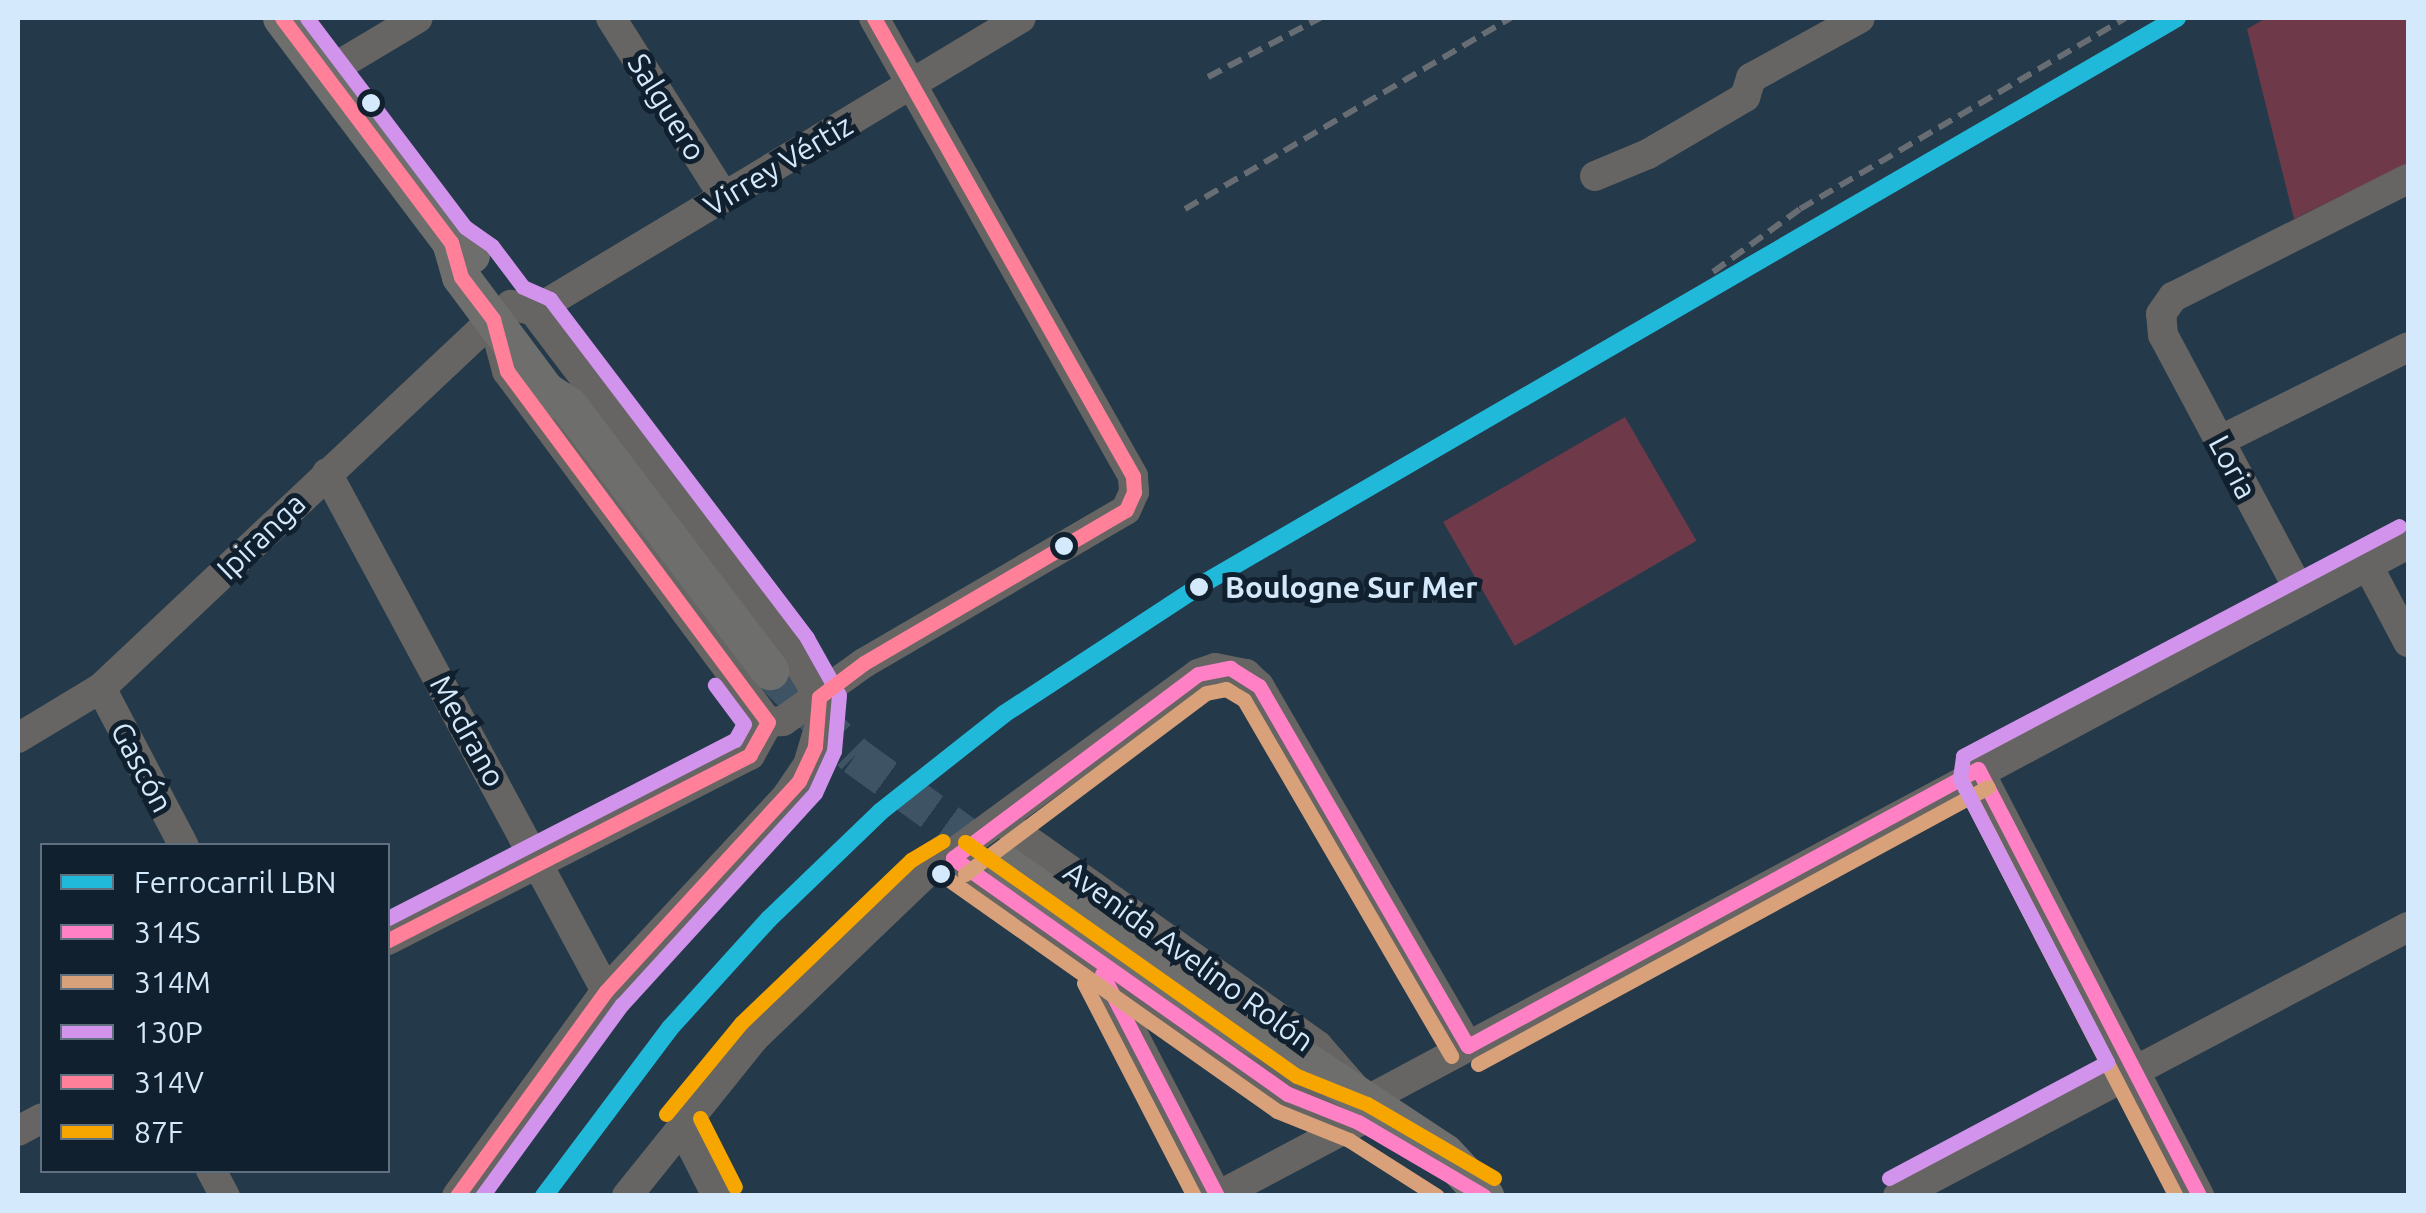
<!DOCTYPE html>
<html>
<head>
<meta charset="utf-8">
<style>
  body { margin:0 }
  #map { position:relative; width:2426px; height:1213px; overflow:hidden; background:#243949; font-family:Ubuntu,sans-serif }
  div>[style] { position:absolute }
  .green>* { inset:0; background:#6e3a4a; transform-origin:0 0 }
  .major-tunnel>* { height:38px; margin-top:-19px; transform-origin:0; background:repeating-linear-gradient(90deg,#3e5364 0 38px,transparent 0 57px) }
  .minor>* { height:30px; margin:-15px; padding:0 15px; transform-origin:15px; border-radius:15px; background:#676563 }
  .major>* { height:38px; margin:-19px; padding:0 19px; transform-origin:19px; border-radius:19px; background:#6e6e6d }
  .rail>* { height:6px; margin-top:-3px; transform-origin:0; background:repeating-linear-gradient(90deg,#676d72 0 15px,transparent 0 23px) }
  .bus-1>* { height:15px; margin:-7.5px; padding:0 7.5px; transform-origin:7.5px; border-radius:7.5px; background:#ff80c5 }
  .bus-2>* { height:15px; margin:-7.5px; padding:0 7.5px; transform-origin:7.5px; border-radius:7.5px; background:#d9a179 }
  .bus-3>* { height:15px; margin:-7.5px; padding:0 7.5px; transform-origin:7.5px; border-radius:7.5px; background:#d193ec }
  .bus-4>* { height:15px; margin:-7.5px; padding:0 7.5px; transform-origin:7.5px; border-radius:7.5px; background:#ff8098 }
  .bus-5>* { height:15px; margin:-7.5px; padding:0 7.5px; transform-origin:7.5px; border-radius:7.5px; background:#f7a600 }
  .rail-1>* { height:18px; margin:-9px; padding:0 9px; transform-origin:9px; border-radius:9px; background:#20b9da }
  .dots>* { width:28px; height:28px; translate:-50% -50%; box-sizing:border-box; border:5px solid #11202e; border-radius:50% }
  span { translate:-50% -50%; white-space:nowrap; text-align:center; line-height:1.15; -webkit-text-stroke:10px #11202e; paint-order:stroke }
  .street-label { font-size:30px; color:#d4e9fb }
  .stop-label { font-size:30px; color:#d4e9fb; font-weight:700 }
  .left { translate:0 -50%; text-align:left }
  .frame { position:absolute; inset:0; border:20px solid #d4e9fb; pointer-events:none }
  .legend { position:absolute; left:40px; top:843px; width:350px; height:330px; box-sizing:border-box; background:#11202e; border:2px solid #5f7080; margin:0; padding:12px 18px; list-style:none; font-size:30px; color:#d4e9fb }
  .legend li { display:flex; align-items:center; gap:20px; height:50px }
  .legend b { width:50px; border:2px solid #5f7080 }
</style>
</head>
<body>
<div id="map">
  <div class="green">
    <div style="clip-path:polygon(2266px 18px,2408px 18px,2408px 163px,2294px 219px,2247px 29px)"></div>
    <div style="left:1625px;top:417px;width:143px;height:210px;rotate:60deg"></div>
  </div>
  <div class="major-tunnel">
    <div style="left:770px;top:671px;width:120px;rotate:45deg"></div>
    <div style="left:855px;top:756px;width:186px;rotate:35.8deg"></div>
  </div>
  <div class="minor">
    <div style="left:611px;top:18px;width:212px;rotate:57.7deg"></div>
    <div style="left:324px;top:74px;width:109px;rotate:-30.8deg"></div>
    <div style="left:1595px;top:176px;width:57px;rotate:-22.5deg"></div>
    <div style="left:1648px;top:154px;width:113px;rotate:-30.4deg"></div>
    <div style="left:1745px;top:97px;width:20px;rotate:-72deg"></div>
    <div style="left:1751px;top:78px;width:124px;rotate:-28.8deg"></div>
    <div style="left:534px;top:311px;width:568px;rotate:-31.03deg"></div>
    <div style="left:2219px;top:441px;width:211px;rotate:-26.4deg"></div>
    <div style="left:327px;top:473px;width:588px;rotate:61.69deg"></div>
    <div style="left:2368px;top:566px;width:86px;rotate:62.2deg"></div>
    <div style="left:2304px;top:599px;width:299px;rotate:-118.1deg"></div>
    <div style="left:2163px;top:335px;width:21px;rotate:-95deg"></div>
    <div style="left:2161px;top:314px;width:21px;rotate:-55deg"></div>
    <div style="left:2173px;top:297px;width:263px;rotate:-26.7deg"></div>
    <div style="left:101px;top:688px;width:178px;rotate:62.3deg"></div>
    <div style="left:768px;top:722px;width:15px;rotate:-4deg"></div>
    <div style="left:783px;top:721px;width:100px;rotate:-35.6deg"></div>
    <div style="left:864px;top:663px;width:303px;rotate:-30.3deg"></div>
    <div style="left:1126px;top:510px;width:20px;rotate:-66deg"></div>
    <div style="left:1134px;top:492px;width:16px;rotate:-94deg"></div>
    <div style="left:1133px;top:476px;width:526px;rotate:-119.49deg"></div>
    <div style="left:18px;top:738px;width:97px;rotate:-31.1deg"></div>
    <div style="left:101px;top:688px;width:538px;rotate:-43.27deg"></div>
    <div style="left:493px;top:319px;width:54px;rotate:74.9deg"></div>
    <div style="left:507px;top:371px;width:437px;rotate:53.4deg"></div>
    <div style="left:1978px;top:769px;width:481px;rotate:62.6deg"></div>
    <div style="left:1002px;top:822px;width:387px;rotate:35.3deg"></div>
    <div style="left:1318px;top:1046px;width:73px;rotate:48.9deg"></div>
    <div style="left:1366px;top:1101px;width:1182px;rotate:-28.13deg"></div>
    <div style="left:953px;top:858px;width:181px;rotate:36.7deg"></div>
    <div style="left:1098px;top:966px;width:229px;rotate:34deg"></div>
    <div style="left:1288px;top:1094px;width:75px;rotate:21.8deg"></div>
    <div style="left:388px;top:940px;width:407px;rotate:-27.1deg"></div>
    <div style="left:750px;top:755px;width:38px;rotate:-61deg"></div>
    <div style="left:1099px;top:969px;width:256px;rotate:62.5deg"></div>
    <div style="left:682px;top:1127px;width:77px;rotate:63.1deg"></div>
    <div style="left:18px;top:1131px;width:27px;rotate:-28deg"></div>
    <div style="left:211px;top:1170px;width:30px;rotate:62deg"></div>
    <div style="left:457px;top:1196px;width:253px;rotate:-54deg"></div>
    <div style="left:606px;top:991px;width:266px;rotate:-47.1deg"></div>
    <div style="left:787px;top:796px;width:37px;rotate:-56deg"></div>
    <div style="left:808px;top:765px;width:46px;rotate:-73.5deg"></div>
    <div style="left:821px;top:721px;width:24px;rotate:-95deg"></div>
    <div style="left:819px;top:697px;width:55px;rotate:-120.8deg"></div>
    <div style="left:791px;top:650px;width:425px;rotate:-127.2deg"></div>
    <div style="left:534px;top:311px;width:24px;rotate:-165deg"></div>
    <div style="left:627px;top:1196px;width:204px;rotate:-51.2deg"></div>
    <div style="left:755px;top:1037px;width:236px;rotate:-43.8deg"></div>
    <div style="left:925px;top:874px;width:338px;rotate:-36.2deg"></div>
    <div style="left:1198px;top:674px;width:18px;rotate:-19deg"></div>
    <div style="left:1215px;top:668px;width:32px;rotate:11deg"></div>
    <div style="left:1246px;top:674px;width:18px;rotate:43deg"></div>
    <div style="left:1259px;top:686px;width:416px;rotate:59.9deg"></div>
    <div style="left:1218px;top:1196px;width:158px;rotate:-27.9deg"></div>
    <div style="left:1898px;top:1196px;width:577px;rotate:-27.81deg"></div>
  </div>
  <div class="major">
    <div style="left:282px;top:18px;width:281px;rotate:53deg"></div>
    <div style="left:451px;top:242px;width:24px;rotate:33deg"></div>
    <div style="left:451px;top:242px;width:36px;rotate:74deg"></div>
    <div style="left:461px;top:277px;width:142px;rotate:53.3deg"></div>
    <div style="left:546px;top:391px;width:27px;rotate:33deg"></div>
    <div style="left:569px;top:406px;width:333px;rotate:52.8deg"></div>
    <div style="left:1006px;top:865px;width:292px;rotate:34.8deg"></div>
    <div style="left:1246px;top:1032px;width:63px;rotate:25.3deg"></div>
    <div style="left:1303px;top:1059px;width:170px;rotate:33.5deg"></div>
    <div style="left:1445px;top:1153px;width:59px;rotate:47.1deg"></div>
  </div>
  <div class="rail">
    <div style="left:1208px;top:77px;width:127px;rotate:-27.8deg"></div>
    <div style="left:1185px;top:209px;width:378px;rotate:-30.4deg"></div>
    <div style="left:1713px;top:272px;width:107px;rotate:-35.9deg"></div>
    <div style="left:1800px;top:209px;width:377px;rotate:-30.4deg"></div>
  </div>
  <div class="bus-1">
    <div style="left:1978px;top:769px;width:481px;rotate:62.6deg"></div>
    <div style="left:953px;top:858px;width:306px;rotate:-36.9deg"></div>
    <div style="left:1198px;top:674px;width:33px;rotate:-11deg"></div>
    <div style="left:1230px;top:668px;width:34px;rotate:32deg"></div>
    <div style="left:1259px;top:686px;width:416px;rotate:59.9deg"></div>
    <div style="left:953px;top:858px;width:410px;rotate:35.2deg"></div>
    <div style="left:1288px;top:1094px;width:75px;rotate:21.8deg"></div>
    <div style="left:1358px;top:1122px;width:146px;rotate:30.4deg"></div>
    <div style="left:1102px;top:974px;width:250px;rotate:62.6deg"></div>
    <div style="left:1468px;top:1046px;width:580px;rotate:-28.51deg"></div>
  </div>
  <div class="bus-2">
    <div style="left:1960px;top:778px;width:471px;rotate:62.7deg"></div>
    <div style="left:941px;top:874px;width:411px;rotate:35.2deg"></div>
    <div style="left:1277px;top:1111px;width:78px;rotate:21.9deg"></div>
    <div style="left:1349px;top:1140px;width:104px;rotate:32.5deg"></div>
    <div style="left:965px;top:874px;width:301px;rotate:-36.9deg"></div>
    <div style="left:1206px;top:693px;width:20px;rotate:-11deg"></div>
    <div style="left:1226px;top:689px;width:21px;rotate:31deg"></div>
    <div style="left:1244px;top:700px;width:412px;rotate:59.8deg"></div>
    <div style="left:1084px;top:983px;width:240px;rotate:62.7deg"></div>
    <div style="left:1478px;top:1064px;width:580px;rotate:-28.51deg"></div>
  </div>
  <div class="bus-3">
    <div style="left:307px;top:18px;width:262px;rotate:52.9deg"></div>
    <div style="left:465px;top:227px;width:33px;rotate:35deg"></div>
    <div style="left:492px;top:246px;width:51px;rotate:52.9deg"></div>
    <div style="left:523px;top:287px;width:30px;rotate:24deg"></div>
    <div style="left:550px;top:299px;width:425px;rotate:52.8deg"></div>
    <div style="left:807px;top:638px;width:65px;rotate:60.7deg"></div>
    <div style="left:839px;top:695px;width:56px;rotate:95.1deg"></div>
    <div style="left:834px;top:751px;width:46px;rotate:114.3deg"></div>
    <div style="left:815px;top:793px;width:286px;rotate:132.4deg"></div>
    <div style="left:622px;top:1004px;width:238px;rotate:126.1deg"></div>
    <div style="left:388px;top:918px;width:390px;rotate:-27.2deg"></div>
    <div style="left:735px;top:740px;width:18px;rotate:-61deg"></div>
    <div style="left:744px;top:724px;width:49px;rotate:-126.6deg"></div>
    <div style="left:1889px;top:1178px;width:247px;rotate:-28deg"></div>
    <div style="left:2107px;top:1062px;width:320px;rotate:-117.4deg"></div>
    <div style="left:1960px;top:778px;width:22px;rotate:-82deg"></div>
    <div style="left:1963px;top:756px;width:493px;rotate:-27.8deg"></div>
  </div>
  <div class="bus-4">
    <div style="left:282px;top:18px;width:281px;rotate:53deg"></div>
    <div style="left:451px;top:242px;width:36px;rotate:74deg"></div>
    <div style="left:461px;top:277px;width:53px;rotate:52.7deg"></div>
    <div style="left:493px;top:319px;width:54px;rotate:74.9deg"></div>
    <div style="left:507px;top:371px;width:437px;rotate:53.4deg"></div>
    <div style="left:768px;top:722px;width:38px;rotate:119deg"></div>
    <div style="left:750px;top:755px;width:407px;rotate:152.9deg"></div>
    <div style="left:457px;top:1196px;width:253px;rotate:-54deg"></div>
    <div style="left:606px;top:991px;width:285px;rotate:-47.4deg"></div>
    <div style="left:799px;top:781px;width:38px;rotate:-65deg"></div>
    <div style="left:815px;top:746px;width:49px;rotate:-85.3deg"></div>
    <div style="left:819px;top:697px;width:56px;rotate:-37.1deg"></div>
    <div style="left:864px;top:663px;width:303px;rotate:-30.3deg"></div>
    <div style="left:1126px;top:510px;width:20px;rotate:-66deg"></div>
    <div style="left:1134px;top:492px;width:16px;rotate:-94deg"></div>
    <div style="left:1133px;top:476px;width:526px;rotate:-119.49deg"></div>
  </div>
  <div class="bus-5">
    <div style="left:965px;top:842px;width:406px;rotate:35.2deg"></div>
    <div style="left:1297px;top:1076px;width:75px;rotate:21.8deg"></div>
    <div style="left:1367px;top:1104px;width:147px;rotate:30.2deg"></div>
    <div style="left:666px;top:1114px;width:118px;rotate:-50.5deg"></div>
    <div style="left:741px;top:1023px;width:236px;rotate:-43.8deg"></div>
    <div style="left:911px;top:860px;width:37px;rotate:-31deg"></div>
    <div style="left:700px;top:1118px;width:77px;rotate:63.1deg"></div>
  </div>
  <div class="rail-1">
    <div style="left:544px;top:1196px;width:211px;rotate:-53.1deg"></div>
    <div style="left:671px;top:1027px;width:146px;rotate:-47.8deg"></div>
    <div style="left:769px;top:919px;width:154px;rotate:-43.9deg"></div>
    <div style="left:880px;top:812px;width:158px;rotate:-38.3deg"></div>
    <div style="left:1004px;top:714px;width:241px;rotate:-33.2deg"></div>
    <div style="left:1206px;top:582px;width:1123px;rotate:-30.15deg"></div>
  </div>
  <div class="dots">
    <div style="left:371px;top:103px;background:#d4e9fb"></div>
    <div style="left:1064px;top:546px;background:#d4e9fb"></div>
    <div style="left:1199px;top:587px;background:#d4e9fb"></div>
    <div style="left:941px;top:874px;background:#d4e9fb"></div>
  </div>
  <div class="street-label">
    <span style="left:667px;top:107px;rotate:58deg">Salguero</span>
    <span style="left:778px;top:165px;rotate:-31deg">Virrey Vértiz</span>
    <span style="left:2233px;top:467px;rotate:62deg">Loria</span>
    <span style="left:261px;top:536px;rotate:-44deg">Ipiranga</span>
    <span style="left:468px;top:731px;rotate:61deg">Medrano</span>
    <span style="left:142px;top:767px;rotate:62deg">Gascón</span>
    <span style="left:1189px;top:956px;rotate:36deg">Avenida Avelino Rolón</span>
  </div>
  <div class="stop-label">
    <span class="left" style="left:1225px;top:587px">Boulogne Sur Mer</span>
  </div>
  <div class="frame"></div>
  <ul class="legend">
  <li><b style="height:12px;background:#20b9da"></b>Ferrocarril LBN</li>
  <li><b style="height:12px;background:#ff80c5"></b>314S</li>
  <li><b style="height:12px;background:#d9a179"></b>314M</li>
  <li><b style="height:12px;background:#d193ec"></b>130P</li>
  <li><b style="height:12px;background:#ff8098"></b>314V</li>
  <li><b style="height:12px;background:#f7a600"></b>87F</li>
  </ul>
</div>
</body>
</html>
